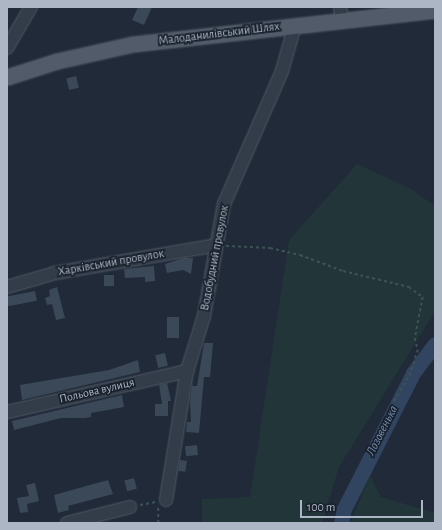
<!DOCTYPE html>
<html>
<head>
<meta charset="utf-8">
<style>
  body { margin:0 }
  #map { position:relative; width:442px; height:530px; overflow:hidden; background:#202a38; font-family:"Alegreya Sans",sans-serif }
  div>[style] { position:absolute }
  .green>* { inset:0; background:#223639 }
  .river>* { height:15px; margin:-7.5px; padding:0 7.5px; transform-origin:7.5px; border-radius:7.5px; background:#324560 }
  .building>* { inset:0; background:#3b4858; transform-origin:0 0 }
  .path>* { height:1.5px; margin-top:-0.75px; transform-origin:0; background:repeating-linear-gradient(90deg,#3c5254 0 3px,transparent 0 6px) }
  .roads { filter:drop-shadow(0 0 1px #515966) drop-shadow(0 0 1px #515966) }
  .minor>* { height:12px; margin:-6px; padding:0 6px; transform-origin:6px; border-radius:6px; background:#333c49 }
  .major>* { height:15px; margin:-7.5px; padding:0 7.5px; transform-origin:7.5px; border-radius:7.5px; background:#515b69 }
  span { translate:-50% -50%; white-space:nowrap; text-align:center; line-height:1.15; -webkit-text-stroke:3.5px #19212d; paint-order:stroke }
  .street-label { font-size:12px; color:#adb6c5 }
  .water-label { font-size:13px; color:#748daf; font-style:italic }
  .frame { position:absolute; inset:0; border:8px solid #adb6c5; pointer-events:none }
  .scale { position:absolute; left:300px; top:500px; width:123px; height:18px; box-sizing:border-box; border:2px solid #adb6c5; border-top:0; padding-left:5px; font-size:12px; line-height:14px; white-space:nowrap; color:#adb6c5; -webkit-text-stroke:3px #19212d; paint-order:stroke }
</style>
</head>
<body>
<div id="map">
  <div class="green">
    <div style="clip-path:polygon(357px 164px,411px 189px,435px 206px,435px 311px,339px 467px,322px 523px,202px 523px,202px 499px,250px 497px,289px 240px)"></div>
    <div style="clip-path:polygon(370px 476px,381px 497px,435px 513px,435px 523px,350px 523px)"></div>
  </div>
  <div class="river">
    <div style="left:341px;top:523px;width:14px;rotate:-78deg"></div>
    <div style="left:344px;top:509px;width:153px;rotate:-63.1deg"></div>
    <div style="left:413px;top:373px;width:36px;rotate:-53deg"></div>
  </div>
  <div class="building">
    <div style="clip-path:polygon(138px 7px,152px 7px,144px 25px,132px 20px)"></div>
    <div style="left:76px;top:76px;width:12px;height:10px;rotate:76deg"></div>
    <div style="clip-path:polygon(184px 258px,193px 258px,191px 274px,183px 270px,167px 273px,165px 264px)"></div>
    <div style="clip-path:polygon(154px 266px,155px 281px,145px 282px,145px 277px,125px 278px,124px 269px)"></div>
    <div style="left:104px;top:275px;width:10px;height:11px"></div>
    <div style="clip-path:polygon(57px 287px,65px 318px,56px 320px,52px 304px,47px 305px,45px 298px,50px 296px,49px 290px)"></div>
    <div style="left:35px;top:291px;width:10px;height:29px;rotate:79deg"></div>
    <div style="left:167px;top:317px;width:12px;height:21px"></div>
    <div style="clip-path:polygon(204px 343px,213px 343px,212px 354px,210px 377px,204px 377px,199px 433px,186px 432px,187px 422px,191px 422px,190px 402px,192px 386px,197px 386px)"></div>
    <div style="left:165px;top:353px;width:13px;height:10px;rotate:77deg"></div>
    <div style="clip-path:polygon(138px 360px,140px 372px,22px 400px,20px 385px,109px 370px)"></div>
    <div style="clip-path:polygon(167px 383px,171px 401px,168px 401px,168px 416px,155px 416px,155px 404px,162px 404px,159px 385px)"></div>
    <div style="clip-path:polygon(122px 395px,124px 407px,91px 413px,91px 417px,85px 418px,61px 418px,14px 430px,12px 421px)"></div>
    <div style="left:197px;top:445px;width:10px;height:12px;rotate:84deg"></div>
    <div style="left:180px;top:460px;width:7px;height:11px;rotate:8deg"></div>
    <div style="left:134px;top:478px;width:11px;height:10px;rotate:75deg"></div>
    <div style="clip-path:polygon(108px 480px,113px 494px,68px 506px,69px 510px,58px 513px,54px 495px)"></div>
    <div style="clip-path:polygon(35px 483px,39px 501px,27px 504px,28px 512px,20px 513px,17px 498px,29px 496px,26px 485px)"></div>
  </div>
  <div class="path">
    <div style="left:226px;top:246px;width:44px;rotate:2.6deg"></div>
    <div style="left:270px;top:248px;width:31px;rotate:13deg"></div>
    <div style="left:300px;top:255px;width:46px;rotate:20.4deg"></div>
    <div style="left:343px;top:271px;width:68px;rotate:13.6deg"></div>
    <div style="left:409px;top:287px;width:17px;rotate:36deg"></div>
    <div style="left:423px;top:297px;width:42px;rotate:101deg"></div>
    <div style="left:415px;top:338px;width:12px;rotate:76deg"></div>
    <div style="left:418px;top:350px;width:24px;rotate:107deg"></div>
    <div style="left:411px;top:373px;width:44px;rotate:120.1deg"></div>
    <div style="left:140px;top:505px;width:16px;rotate:-11deg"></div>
    <div style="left:158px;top:523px;width:16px;rotate:-90deg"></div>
  </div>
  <div class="roads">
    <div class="minor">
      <div style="left:340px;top:7px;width:13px;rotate:81deg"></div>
      <div style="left:7px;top:48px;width:48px;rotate:-59.7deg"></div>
      <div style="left:7px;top:287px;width:50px;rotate:-16.3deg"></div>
      <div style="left:55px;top:273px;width:164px;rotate:-9.8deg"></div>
      <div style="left:7px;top:412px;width:185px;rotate:-12.8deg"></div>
      <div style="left:166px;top:500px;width:131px;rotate:-80.8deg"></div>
      <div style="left:187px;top:371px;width:58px;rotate:-72.8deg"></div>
      <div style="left:204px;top:316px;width:114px;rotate:-79.9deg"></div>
      <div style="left:224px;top:204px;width:145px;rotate:-66.4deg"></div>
      <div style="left:282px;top:71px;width:48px;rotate:-74.2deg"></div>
      <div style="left:67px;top:523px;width:65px;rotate:-14.3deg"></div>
    </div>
    <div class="major">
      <div style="left:7px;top:77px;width:52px;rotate:-17.7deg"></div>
      <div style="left:57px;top:61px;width:78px;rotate:-12.6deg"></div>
      <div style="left:133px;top:44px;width:304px;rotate:-6.4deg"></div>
    </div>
  </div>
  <div class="street-label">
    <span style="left:219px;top:34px;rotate:-7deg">Малоданилівський Шлях</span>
    <span style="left:215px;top:258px;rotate:-79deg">Водобудний провулок</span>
    <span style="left:111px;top:263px;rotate:-10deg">Харківський провулок</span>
    <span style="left:97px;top:391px;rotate:-13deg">Польова вулиця</span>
  </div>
  <div class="water-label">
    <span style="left:383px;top:431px;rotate:-63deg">Лозовенька</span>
  </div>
  <div class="frame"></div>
  <div class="scale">100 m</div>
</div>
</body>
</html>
